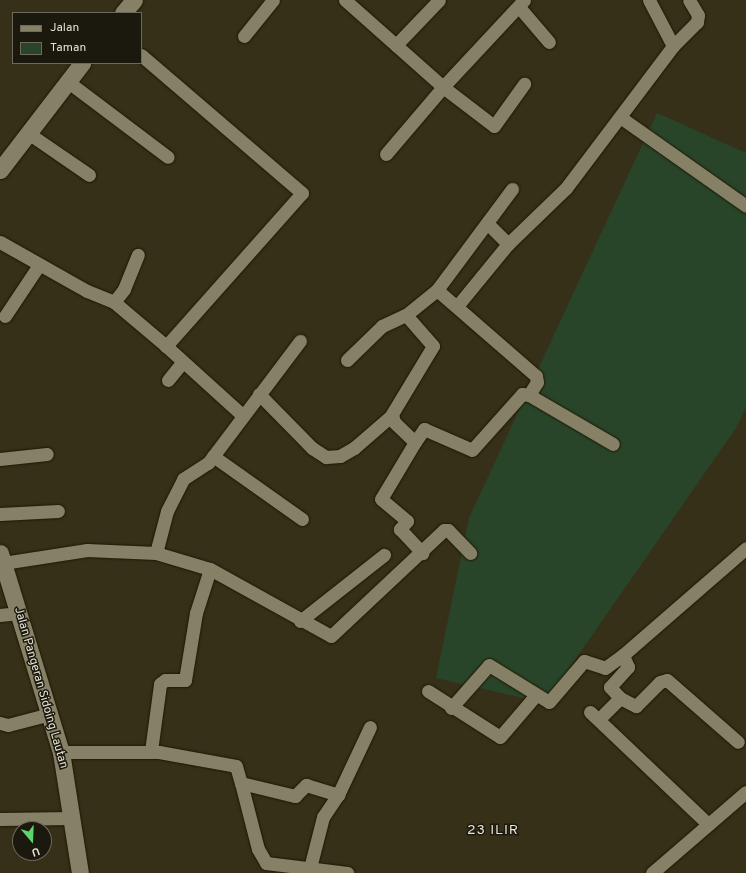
<!DOCTYPE html>
<html>
<head>
<meta charset="utf-8">
<style>
  body { margin:0 }
  #map { position:relative; width:746px; height:873px; overflow:hidden; background:#363019; font-family:Overpass,sans-serif }
  div>[style] { position:absolute }
  .green>* { inset:0; background:#294529 }
  .roads { filter:drop-shadow(0 0 1px #1e1802) drop-shadow(0 0 1px #1e1802) }
  .minor>* { height:13px; margin:-6.5px; padding:0 6.5px; transform-origin:6.5px; border-radius:6.5px; background:#868066 }
  .tertiary>* { height:17px; margin:-8.5px; padding:0 8.5px; transform-origin:8.5px; border-radius:8.5px; background:#868066 }
  span { translate:-50% -50%; white-space:nowrap; text-align:center; line-height:1.15; -webkit-text-stroke:3px #1b180e; paint-order:stroke }
  .street-label { font-size:12px; color:#e5e2d4 }
  .quarter-label { font-size:14px; color:#e5e2d4; letter-spacing:1px }
  .legend { position:absolute; left:12px; top:12px; width:130px; height:52px; box-sizing:border-box; background:#1b180e; border:1px solid #6c695d; margin:0; padding:5px 7px; list-style:none; font-size:12px; color:#e5e2d4 }
  .legend li { display:flex; align-items:center; gap:8px; height:20px }
  .legend b { width:20px; border:1px solid #6c695d }
  .north { position:absolute; left:12px; top:821px; width:40px; height:40px; box-sizing:border-box; background:#1b180e; border:1px solid #6c695d; border-radius:50%; rotate:161deg; font-size:11px; font-weight:700; line-height:16px; text-align:center; color:#e5e2d4 }
  .north::after { content:''; display:block; margin:auto; width:14px; height:18px; background:#5cd56d; clip-path:polygon(50% 0,100% 100%,50% 72%,0 100%) }
</style>
</head>
<body>
<div id="map">
  <div class="green">
    <div style="clip-path:polygon(657px 113px,746px 153px,746px 407px,736px 428px,545px 703px,436px 678px,469px 518px)"></div>
  </div>
  <div class="roads">
    <div class="minor">
      <div style="left:345px;top:0;width:131px;rotate:41.6deg"></div>
      <div style="left:443px;top:87px;width:88px;rotate:130.4deg"></div>
      <div style="left:524px;top:0;width:119px;rotate:133deg"></div>
      <div style="left:443px;top:87px;width:64px;rotate:37.4deg"></div>
      <div style="left:494px;top:126px;width:52px;rotate:-54.5deg"></div>
      <div style="left:649px;top:0;width:52px;rotate:62.4deg"></div>
      <div style="left:519px;top:7px;width:46px;rotate:49.4deg"></div>
      <div style="left:244px;top:36px;width:46px;rotate:-51.1deg"></div>
      <div style="left:396px;top:45px;width:62px;rotate:-46.3deg"></div>
      <div style="left:141px;top:55px;width:212px;rotate:40.6deg"></div>
      <div style="left:302px;top:193px;width:205px;rotate:131.6deg"></div>
      <div style="left:166px;top:346px;width:103px;rotate:42.2deg"></div>
      <div style="left:67px;top:81px;width:126px;rotate:37deg"></div>
      <div style="left:620px;top:117px;width:154px;rotate:35.2deg"></div>
      <div style="left:28px;top:133px;width:74px;rotate:34.5deg"></div>
      <div style="left:487px;top:223px;width:30px;rotate:45deg"></div>
      <div style="left:0;top:242px;width:100px;rotate:29.4deg"></div>
      <div style="left:87px;top:291px;width:29px;rotate:22deg"></div>
      <div style="left:114px;top:302px;width:68px;rotate:40.2deg"></div>
      <div style="left:437px;top:290px;width:131px;rotate:41deg"></div>
      <div style="left:536px;top:376px;width:6px;rotate:81deg"></div>
      <div style="left:537px;top:382px;width:15px;rotate:122deg"></div>
      <div style="left:529px;top:395px;width:97px;rotate:30.3deg"></div>
      <div style="left:114px;top:302px;width:16px;rotate:-52deg"></div>
      <div style="left:124px;top:289px;width:37px;rotate:-68deg"></div>
      <div style="left:458px;top:305px;width:79px;rotate:-50.7deg"></div>
      <div style="left:508px;top:244px;width:81px;rotate:-44deg"></div>
      <div style="left:566px;top:188px;width:178px;rotate:-53deg"></div>
      <div style="left:673px;top:46px;width:34px;rotate:-45deg"></div>
      <div style="left:697px;top:22px;width:7px;rotate:-82deg"></div>
      <div style="left:698px;top:15px;width:17px;rotate:-121deg"></div>
      <div style="left:406px;top:315px;width:41px;rotate:48.9deg"></div>
      <div style="left:433px;top:346px;width:79px;rotate:121.1deg"></div>
      <div style="left:392px;top:414px;width:8px;rotate:76deg"></div>
      <div style="left:394px;top:422px;width:29px;rotate:44deg"></div>
      <div style="left:415px;top:442px;width:66px;rotate:120.8deg"></div>
      <div style="left:381px;top:499px;width:34px;rotate:40deg"></div>
      <div style="left:407px;top:521px;width:11px;rotate:131deg"></div>
      <div style="left:400px;top:529px;width:33px;rotate:47deg"></div>
      <div style="left:5px;top:316px;width:61px;rotate:-56.3deg"></div>
      <div style="left:347px;top:360px;width:49px;rotate:-44.2deg"></div>
      <div style="left:382px;top:326px;width:26px;rotate:-25deg"></div>
      <div style="left:406px;top:315px;width:40px;rotate:-39deg"></div>
      <div style="left:437px;top:290px;width:126px;rotate:-53.4deg"></div>
      <div style="left:168px;top:380px;width:22px;rotate:-51deg"></div>
      <div style="left:259px;top:394px;width:76px;rotate:45.5deg"></div>
      <div style="left:312px;top:448px;width:17px;rotate:33deg"></div>
      <div style="left:326px;top:457px;width:14px;rotate:-4deg"></div>
      <div style="left:340px;top:456px;width:16px;rotate:-30deg"></div>
      <div style="left:354px;top:448px;width:49px;rotate:-40.9deg"></div>
      <div style="left:415px;top:442px;width:16px;rotate:-55deg"></div>
      <div style="left:424px;top:429px;width:52px;rotate:23.6deg"></div>
      <div style="left:472px;top:450px;width:75px;rotate:-48.2deg"></div>
      <div style="left:522px;top:394px;width:7px;rotate:8deg"></div>
      <div style="left:213px;top:456px;width:109px;rotate:35.3deg"></div>
      <div style="left:0;top:459px;width:47px;rotate:-6.1deg"></div>
      <div style="left:0;top:514px;width:58px;rotate:-3deg"></div>
      <div style="left:156px;top:553px;width:43px;rotate:-75.3deg"></div>
      <div style="left:167px;top:511px;width:36px;rotate:-63deg"></div>
      <div style="left:183px;top:479px;width:30px;rotate:-33deg"></div>
      <div style="left:208px;top:463px;width:153px;rotate:-53deg"></div>
      <div style="left:3px;top:563px;width:85px;rotate:-8.8deg"></div>
      <div style="left:87px;top:550px;width:69px;rotate:2.5deg"></div>
      <div style="left:156px;top:553px;width:56px;rotate:16.5deg"></div>
      <div style="left:210px;top:569px;width:138px;rotate:29deg"></div>
      <div style="left:331px;top:636px;width:155px;rotate:-43.2deg"></div>
      <div style="left:444px;top:530px;width:4px"></div>
      <div style="left:448px;top:530px;width:32px;rotate:46deg"></div>
      <div style="left:0;top:615px;width:19px;rotate:-6deg"></div>
      <div style="left:300px;top:621px;width:107px;rotate:-38.2deg"></div>
      <div style="left:428px;top:691px;width:85px;rotate:32.6deg"></div>
      <div style="left:500px;top:737px;width:54px;rotate:-49.5deg"></div>
      <div style="left:620px;top:698px;width:18px;rotate:27deg"></div>
      <div style="left:636px;top:706px;width:34px;rotate:-45deg"></div>
      <div style="left:660px;top:682px;width:7px;rotate:-16deg"></div>
      <div style="left:667px;top:680px;width:94px;rotate:41.1deg"></div>
      <div style="left:451px;top:708px;width:57px;rotate:-48.5deg"></div>
      <div style="left:489px;top:665px;width:70px;rotate:31.7deg"></div>
      <div style="left:549px;top:702px;width:54px;rotate:-49.5deg"></div>
      <div style="left:584px;top:661px;width:22px;rotate:18deg"></div>
      <div style="left:605px;top:668px;width:22px;rotate:-36deg"></div>
      <div style="left:590px;top:712px;width:163px;rotate:43.5deg"></div>
      <div style="left:599px;top:719px;width:30px;rotate:-45deg"></div>
      <div style="left:620px;top:698px;width:15px;rotate:-132deg"></div>
      <div style="left:610px;top:687px;width:27px;rotate:-48deg"></div>
      <div style="left:628px;top:667px;width:13px;rotate:-113deg"></div>
      <div style="left:623px;top:655px;width:163px;rotate:-41deg"></div>
      <div style="left:0;top:723px;width:8px;rotate:14deg"></div>
      <div style="left:8px;top:725px;width:43px;rotate:-14.7deg"></div>
      <div style="left:151px;top:751px;width:68px;rotate:-82.3deg"></div>
      <div style="left:160px;top:684px;width:6px;rotate:-39deg"></div>
      <div style="left:165px;top:680px;width:20px"></div>
      <div style="left:185px;top:680px;width:68px;rotate:-80.7deg"></div>
      <div style="left:196px;top:613px;width:46px;rotate:-72.3deg"></div>
      <div style="left:61px;top:752px;width:98px"></div>
      <div style="left:159px;top:752px;width:78px;rotate:10.3deg"></div>
      <div style="left:236px;top:766px;width:18px;rotate:74deg"></div>
      <div style="left:241px;top:783px;width:56px;rotate:13.5deg"></div>
      <div style="left:295px;top:796px;width:16px;rotate:-45deg"></div>
      <div style="left:306px;top:785px;width:34px;rotate:17deg"></div>
      <div style="left:338px;top:795px;width:75px;rotate:-64.8deg"></div>
      <div style="left:241px;top:783px;width:68px;rotate:75.6deg"></div>
      <div style="left:258px;top:849px;width:16px;rotate:60deg"></div>
      <div style="left:266px;top:863px;width:82px;rotate:7deg"></div>
      <div style="left:0;top:819px;width:72px;rotate:-0.8deg"></div>
      <div style="left:310px;top:868px;width:53px;rotate:-75.7deg"></div>
      <div style="left:323px;top:817px;width:27px;rotate:-56deg"></div>
      <div style="left:652px;top:873px;width:124px;rotate:-40.8deg"></div>
    </div>
    <div class="tertiary">
      <div style="left:123px;top:13px;width:17px;rotate:-50deg"></div>
      <div style="left:0;top:170px;width:135px;rotate:-52.5deg"></div>
      <div style="left:0;top:553px;width:208px;rotate:73deg"></div>
      <div style="left:61px;top:752px;width:122px;rotate:81.1deg"></div>
    </div>
  </div>
  <div class="street-label">
    <span style="left:40px;top:688px;rotate:74deg">Jalan Pangeran Sidoing Lautan</span>
  </div>
  <div class="quarter-label">
    <span style="left:493px;top:831px">23 ILIR</span>
  </div>
  <ul class="legend">
  <li><b style="height:5px;background:#868066"></b>Jalan</li>
  <li><b style="height:11px;background:#294529"></b>Taman</li>
  </ul>
  <div class="north">U</div>
</div>
</body>
</html>
